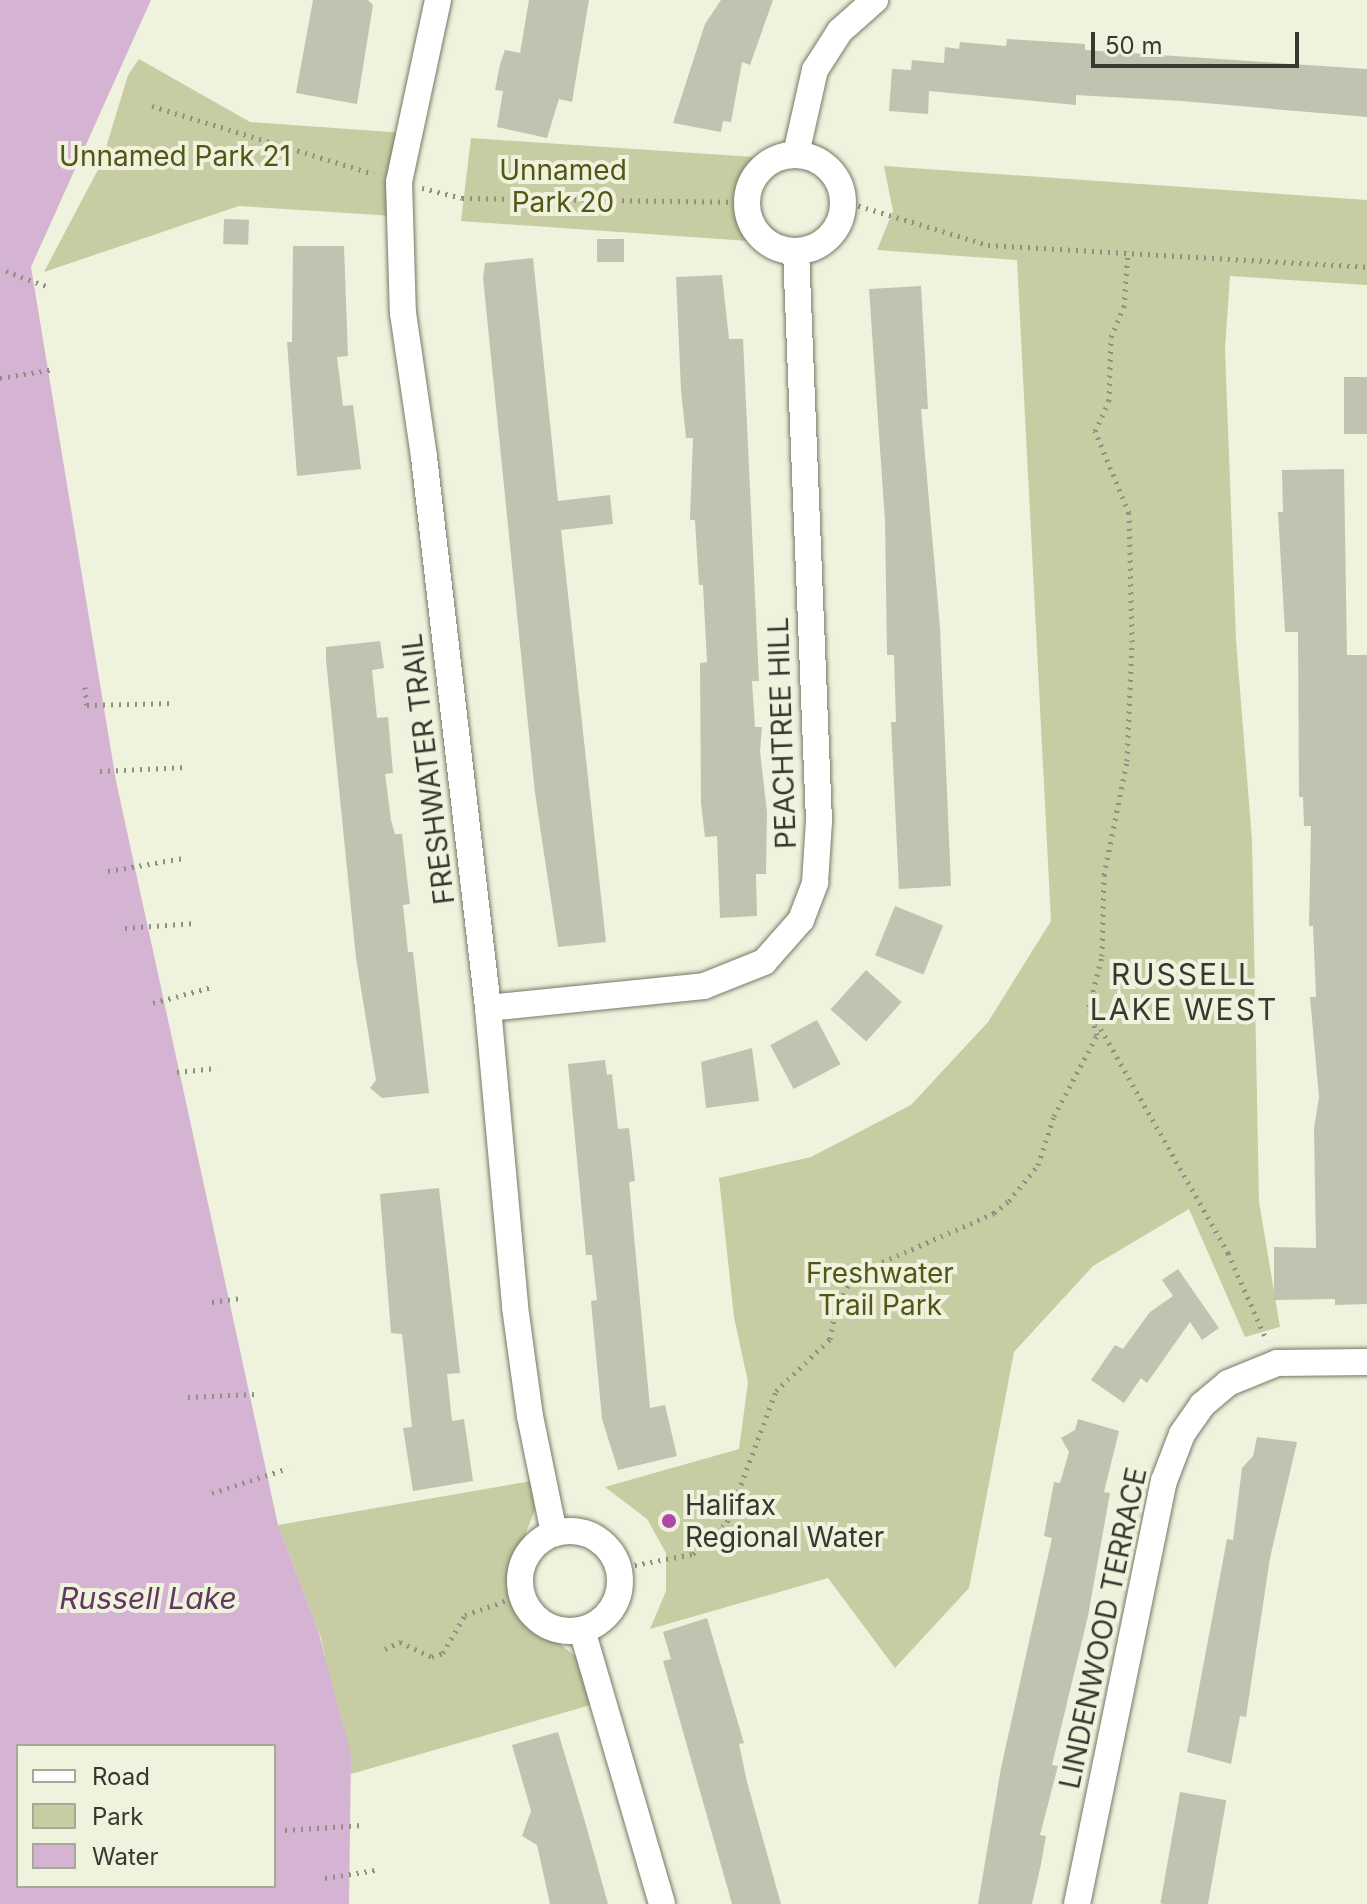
<!DOCTYPE html>
<html>
<head>
<meta charset="utf-8">
<style>
  body { margin:0 }
  #map { position:relative; width:1367px; height:1904px; overflow:hidden; background:#eff2dd; font-family:Inter,sans-serif }
  div>[style] { position:absolute }
  .green>* { inset:0; background:#c7cca2 }
  .water>* { inset:0; background:#d5b3d2 }
  .building>* { inset:0; background:#c1c3b0; transform-origin:0 0 }
  .path>* { height:5px; margin-top:-2.5px; transform-origin:0; background:repeating-linear-gradient(90deg,#8f9082 0 2px,transparent 0 8px) }
  .roads { filter:drop-shadow(0 0 2px #777967) drop-shadow(0 0 2px #777967) }
  .minor>* { height:26px; margin:-13px; padding:0 13px; transform-origin:13px; border-radius:13px; background:#fff }
  .minor>.ring { margin:-13px; padding:0; box-sizing:content-box; background:none; border:26px solid #fff; border-radius:50% }
  .dots>* { width:22px; height:22px; translate:-50% -50%; box-sizing:border-box; border:4px solid #eff2dd; border-radius:50% }
  span { translate:-50% -50%; white-space:nowrap; text-align:center; line-height:1.15; -webkit-text-stroke:8px #eff2dd; paint-order:stroke }
  .park-label { font-size:28px; color:#535614 }
  .street-label { font-size:28px; color:#383830 }
  .poi-label { font-size:28px; color:#383830 }
  .left { translate:0 -50%; text-align:left }
  .neighbourhood-label { font-size:30px; color:#383830; letter-spacing:2px }
  .water-label { font-size:30px; color:#633760; font-style:italic }
  .legend { position:absolute; left:16px; top:1744px; width:260px; height:144px; box-sizing:border-box; background:#eff2dd; border:2px solid #a6a898; margin:0; padding:10px 14px; list-style:none; font-size:24px; color:#383830 }
  .legend li { display:flex; align-items:center; gap:16px; height:40px }
  .legend b { width:40px; border:2px solid #a6a898 }
  .scale { position:absolute; left:1091px; top:32px; width:208px; height:36px; box-sizing:border-box; border:4px solid #383830; border-top:0; padding-left:10px; font-size:24px; line-height:28px; white-space:nowrap; color:#383830; -webkit-text-stroke:6px #eff2dd; paint-order:stroke }
</style>
</head>
<body>
<div id="map">
  <div class="green">
    <div style="clip-path:polygon(139px 59px,250px 122px,404px 133px,394px 216px,239px 206px,44px 272px,101px 164px,128px 75px)"></div>
    <div style="clip-path:polygon(471px 138px,753px 157px,739px 201px,749px 241px,461px 221px)"></div>
    <div style="clip-path:polygon(884px 166px,1367px 200px,1367px 285px,1230px 276px,1225px 349px,1236px 640px,1252px 840px,1259px 1202px,1280px 1327px,1245px 1337px,1189px 1209px,1093px 1266px,1014px 1352px,969px 1588px,895px 1668px,828px 1578px,650px 1629px,666px 1591px,666px 1553px,647px 1519px,605px 1487px,739px 1449px,748px 1382px,734px 1317px,719px 1178px,811px 1157px,911px 1105px,988px 1022px,1051px 921px,1017px 260px,877px 250px,893px 211px)"></div>
    <div style="clip-path:polygon(531px 1481px,535px 1510px,517px 1555px,517px 1593px,536px 1626px,578px 1658px,594px 1704px,351px 1774px,321px 1638px,278px 1525px)"></div>
  </div>
  <div class="water">
    <div style="clip-path:polygon(evenodd,0 0,151px 0,31px 267px,116px 781px,278px 1525px,318px 1630px,351px 1755px,349px 1904px,0 1904px,0 0,18px 1746px,274px 1746px,274px 1886px,18px 1886px,18px 1746px)"></div>
  </div>
  <div class="building">
    <div style="clip-path:polygon(313px 0,368px 0,373px 5px,357px 104px,296px 93px)"></div>
    <div style="clip-path:polygon(529px 0,589px 0,572px 102px,559px 99px,547px 138px,497px 127px,503px 91px,495px 90px,500px 64px,505px 50px,520px 53px)"></div>
    <div style="clip-path:polygon(721px 0,773px 0,750px 65px,742px 62px,731px 122px,723px 121px,721px 132px,673px 123px,705px 24px)"></div>
    <div style="clip-path:polygon(1007px 39px,1085px 44px,1085px 50px,1367px 69px,1367px 117px,1181px 101px,1076px 95px,1076px 105px,929px 91px,928px 114px,889px 111px,892px 69px,911px 70px,912px 60px,944px 63px,945px 47px,959px 49px,960px 42px,1006px 46px)"></div>
    <div style="left:224px;top:219px;width:25px;height:25px;rotate:2deg"></div>
    <div style="left:597px;top:239px;width:27px;height:23px"></div>
    <div style="clip-path:polygon(293px 246px,344px 246px,348px 356px,337px 357px,343px 406px,353px 405px,361px 469px,297px 476px,287px 342px,292px 342px)"></div>
    <div style="clip-path:polygon(533px 258px,558px 501px,610px 495px,613px 524px,561px 530px,606px 942px,558px 947px,535px 793px,483px 278px,485px 263px)"></div>
    <div style="clip-path:polygon(722px 275px,729px 339px,743px 339px,759px 681px,752px 681px,755px 727px,762px 727px,760px 751px,767px 812px,766px 874px,756px 874px,757px 916px,720px 918px,717px 836px,705px 837px,701px 803px,700px 663px,707px 662px,703px 585px,699px 585px,695px 520px,690px 520px,693px 438px,686px 438px,681px 390px,676px 277px)"></div>
    <div style="clip-path:polygon(921px 286px,928px 409px,921px 409px,940px 627px,951px 886px,899px 889px,891px 722px,896px 722px,894px 655px,887px 655px,885px 521px,869px 289px)"></div>
    <div style="left:1367px;top:377px;width:57px;height:23px;rotate:90deg"></div>
    <div style="clip-path:polygon(1344px 469px,1347px 655px,1367px 655px,1367px 1304px,1335px 1305px,1335px 1299px,1274px 1300px,1274px 1247px,1316px 1248px,1314px 1128px,1319px 1097px,1310px 997px,1316px 997px,1313px 926px,1309px 926px,1311px 826px,1304px 826px,1303px 797px,1299px 797px,1298px 632px,1285px 632px,1278px 512px,1283px 512px,1282px 470px)"></div>
    <div style="clip-path:polygon(380px 641px,384px 668px,372px 670px,377px 718px,388px 717px,393px 773px,385px 774px,391px 820px,395px 834px,402px 834px,410px 904px,403px 905px,408px 952px,413px 952px,429px 1093px,382px 1098px,370px 1088px,376px 1080px,356px 958px,326px 660px,326px 647px)"></div>
    <div style="left:895px;top:906px;width:52px;height:53px;rotate:22deg"></div>
    <div style="left:866px;top:970px;width:48px;height:53px;rotate:42deg"></div>
    <div style="left:817px;top:1020px;width:50px;height:53px;rotate:62deg"></div>
    <div style="clip-path:polygon(752px 1048px,759px 1101px,706px 1108px,701px 1062px)"></div>
    <div style="clip-path:polygon(605px 1060px,607px 1075px,612px 1074px,618px 1129px,629px 1128px,635px 1181px,629px 1182px,650px 1408px,665px 1405px,677px 1456px,618px 1470px,602px 1419px,591px 1301px,597px 1300px,592px 1255px,586px 1255px,568px 1064px)"></div>
    <div style="clip-path:polygon(439px 1188px,460px 1373px,447px 1374px,452px 1421px,464px 1419px,473px 1481px,413px 1491px,403px 1428px,412px 1427px,402px 1334px,391px 1333px,380px 1194px)"></div>
    <div style="clip-path:polygon(1178px 1269px,1219px 1328px,1202px 1340px,1190px 1322px,1147px 1383px,1141px 1378px,1124px 1403px,1091px 1380px,1115px 1345px,1123px 1349px,1150px 1312px,1173px 1296px,1162px 1280px)"></div>
    <div style="clip-path:polygon(1078px 1419px,1119px 1431px,1104px 1492px,1110px 1493px,1088px 1616px,1052px 1765px,1058px 1766px,1040px 1835px,1046px 1836px,1041px 1864px,1032px 1904px,978px 1904px,1001px 1768px,1052px 1538px,1044px 1536px,1054px 1482px,1060px 1483px,1069px 1452px,1061px 1438px,1075px 1430px)"></div>
    <div style="clip-path:polygon(1257px 1437px,1297px 1442px,1270px 1558px,1246px 1717px,1240px 1716px,1231px 1764px,1187px 1752px,1227px 1539px,1233px 1540px,1242px 1468px,1253px 1456px)"></div>
    <div style="clip-path:polygon(707px 1618px,744px 1743px,739px 1744px,747px 1782px,781px 1904px,732px 1904px,663px 1661px,671px 1659px,663px 1632px)"></div>
    <div style="clip-path:polygon(558px 1732px,586px 1825px,608px 1904px,550px 1904px,537px 1845px,522px 1836px,531px 1811px,512px 1745px)"></div>
    <div style="left:1180px;top:1792px;width:47px;height:113px;rotate:10deg"></div>
  </div>
  <div class="path">
    <div style="left:152px;top:106px;width:232px;rotate:17deg"></div>
    <div style="left:422px;top:188px;width:41px;rotate:14deg"></div>
    <div style="left:462px;top:198px;width:286px;rotate:0.8deg"></div>
    <div style="left:843px;top:201px;width:152px;rotate:16.9deg"></div>
    <div style="left:988px;top:245px;width:380px;rotate:3.3deg"></div>
    <div style="left:6px;top:271px;width:43px;rotate:20.6deg"></div>
    <div style="left:0;top:378px;width:55px;rotate:-9.5deg"></div>
    <div style="left:85px;top:687px;width:18px;rotate:84deg"></div>
    <div style="left:87px;top:705px;width:88px;rotate:-1.3deg"></div>
    <div style="left:100px;top:771px;width:87px;rotate:-2.6deg"></div>
    <div style="left:108px;top:871px;width:77px;rotate:-9.7deg"></div>
    <div style="left:125px;top:928px;width:70px;rotate:-4.1deg"></div>
    <div style="left:153px;top:1003px;width:61px;rotate:-15.2deg"></div>
    <div style="left:1093px;top:1015px;width:274px;rotate:60.4deg"></div>
    <div style="left:1228px;top:1253px;width:96px;rotate:66.1deg"></div>
    <div style="left:177px;top:1072px;width:40px;rotate:-5.7deg"></div>
    <div style="left:212px;top:1302px;width:27px;rotate:-8deg"></div>
    <div style="left:188px;top:1397px;width:66px;rotate:-2.6deg"></div>
    <div style="left:212px;top:1493px;width:80px;rotate:-18.2deg"></div>
    <div style="left:619px;top:1568px;width:75px;rotate:-10.7deg"></div>
    <div style="left:693px;top:1554px;width:47px;rotate:-43.3deg"></div>
    <div style="left:727px;top:1522px;width:140px;rotate:-69.5deg"></div>
    <div style="left:776px;top:1391px;width:75px;rotate:-43.9deg"></div>
    <div style="left:830px;top:1339px;width:31px;rotate:-79deg"></div>
    <div style="left:836px;top:1309px;width:38px;rotate:-63deg"></div>
    <div style="left:853px;top:1275px;width:154px;rotate:-23.7deg"></div>
    <div style="left:994px;top:1213px;width:19px;rotate:-39deg"></div>
    <div style="left:1009px;top:1201px;width:46px;rotate:-51.1deg"></div>
    <div style="left:1038px;top:1165px;width:52px;rotate:-71.9deg"></div>
    <div style="left:1054px;top:1116px;width:92px;rotate:-62deg"></div>
    <div style="left:1097px;top:1035px;width:29px;rotate:-106deg"></div>
    <div style="left:1089px;top:1007px;width:53px;rotate:-75.7deg"></div>
    <div style="left:1102px;top:956px;width:81px;rotate:-88.6deg"></div>
    <div style="left:1104px;top:875px;width:116px;rotate:-78.6deg"></div>
    <div style="left:1127px;top:761px;width:119px;rotate:-87.6deg"></div>
    <div style="left:1132px;top:642px;width:129px;rotate:-91.3deg"></div>
    <div style="left:1129px;top:513px;width:89px;rotate:-112.5deg"></div>
    <div style="left:1095px;top:431px;width:33px;rotate:-65deg"></div>
    <div style="left:1109px;top:401px;width:64px;rotate:-88.2deg"></div>
    <div style="left:1111px;top:337px;width:33px;rotate:-67deg"></div>
    <div style="left:1124px;top:307px;width:56px;rotate:-85.9deg"></div>
    <div style="left:385px;top:1649px;width:17px;rotate:-25deg"></div>
    <div style="left:400px;top:1642px;width:35px;rotate:25deg"></div>
    <div style="left:432px;top:1657px;width:12px;rotate:-20deg"></div>
    <div style="left:443px;top:1653px;width:44px;rotate:-59.9deg"></div>
    <div style="left:465px;top:1615px;width:60px;rotate:-19.3deg"></div>
    <div style="left:285px;top:1830px;width:78px;rotate:-3.7deg"></div>
    <div style="left:325px;top:1878px;width:51px;rotate:-9.1deg"></div>
  </div>
  <div class="roads">
    <div class="minor">
      <div style="left:438px;top:0;width:186px;rotate:102.1deg"></div>
      <div style="left:399px;top:182px;width:131px;rotate:88.3deg"></div>
      <div style="left:403px;top:313px;width:146px;rotate:81.7deg"></div>
      <div style="left:424px;top:457px;width:555px;rotate:83.37deg"></div>
      <div style="left:488px;top:1008px;width:300px;rotate:84.8deg"></div>
      <div style="left:515px;top:1307px;width:110px;rotate:82.2deg"></div>
      <div style="left:530px;top:1416px;width:119px;rotate:78.4deg"></div>
      <div style="left:796px;top:154px;width:86px;rotate:-77.3deg"></div>
      <div style="left:815px;top:70px;width:46px;rotate:-57.3deg"></div>
      <div style="left:840px;top:31px;width:47px;rotate:-41.5deg"></div>
      <div class="ring" style="left:747px;top:155px;width:70px;height:70px"></div>
      <div style="left:488px;top:1008px;width:217px;rotate:-5.8deg"></div>
      <div style="left:704px;top:986px;width:65px;rotate:-21.8deg"></div>
      <div style="left:764px;top:962px;width:56px;rotate:-48.6deg"></div>
      <div style="left:801px;top:920px;width:40px;rotate:-69deg"></div>
      <div style="left:815px;top:883px;width:62px;rotate:-86.3deg"></div>
      <div style="left:819px;top:821px;width:570px;rotate:-92.31deg"></div>
      <div class="ring" style="left:520px;top:1531px;width:74px;height:74px"></div>
      <div style="left:582px;top:1630px;width:285px;rotate:73.7deg"></div>
      <div style="left:1077px;top:1904px;width:432px;rotate:-78.4deg"></div>
      <div style="left:1164px;top:1481px;width:50px;rotate:-69deg"></div>
      <div style="left:1182px;top:1434px;width:35px;rotate:-55deg"></div>
      <div style="left:1202px;top:1405px;width:34px;rotate:-40deg"></div>
      <div style="left:1228px;top:1383px;width:53px;rotate:-22.2deg"></div>
      <div style="left:1277px;top:1363px;width:90px;rotate:-0.6deg"></div>
    </div>
  </div>
  <div class="dots">
    <div style="left:669px;top:1521px;background:#af47ab"></div>
  </div>
  <div class="park-label">
    <span style="left:175px;top:156px">Unnamed Park 21</span>
    <span style="left:563px;top:186px">Unnamed<br>Park 20</span>
    <span style="left:880px;top:1289px">Freshwater<br>Trail Park</span>
  </div>
  <div class="street-label">
    <span style="left:782px;top:733px;rotate:-92deg">PEACHTREE HILL</span>
    <span style="left:428px;top:769px;rotate:-97deg">FRESHWATER TRAIL</span>
    <span style="left:1103px;top:1628px;rotate:-78deg">LINDENWOOD TERRACE</span>
  </div>
  <div class="poi-label">
    <span class="left" style="left:685px;top:1521px">Halifax<br>Regional Water</span>
  </div>
  <div class="neighbourhood-label">
    <span style="left:1184px;top:991px">RUSSELL<br>LAKE WEST</span>
  </div>
  <div class="water-label">
    <span style="left:148px;top:1598px">Russell Lake</span>
  </div>
  <ul class="legend">
  <li><b style="height:10px;background:#fff"></b>Road</li>
  <li><b style="height:22px;background:#c7cca2"></b>Park</li>
  <li><b style="height:22px;background:#d5b3d2"></b>Water</li>
  </ul>
  <div class="scale">50 m</div>
</div>
</body>
</html>
